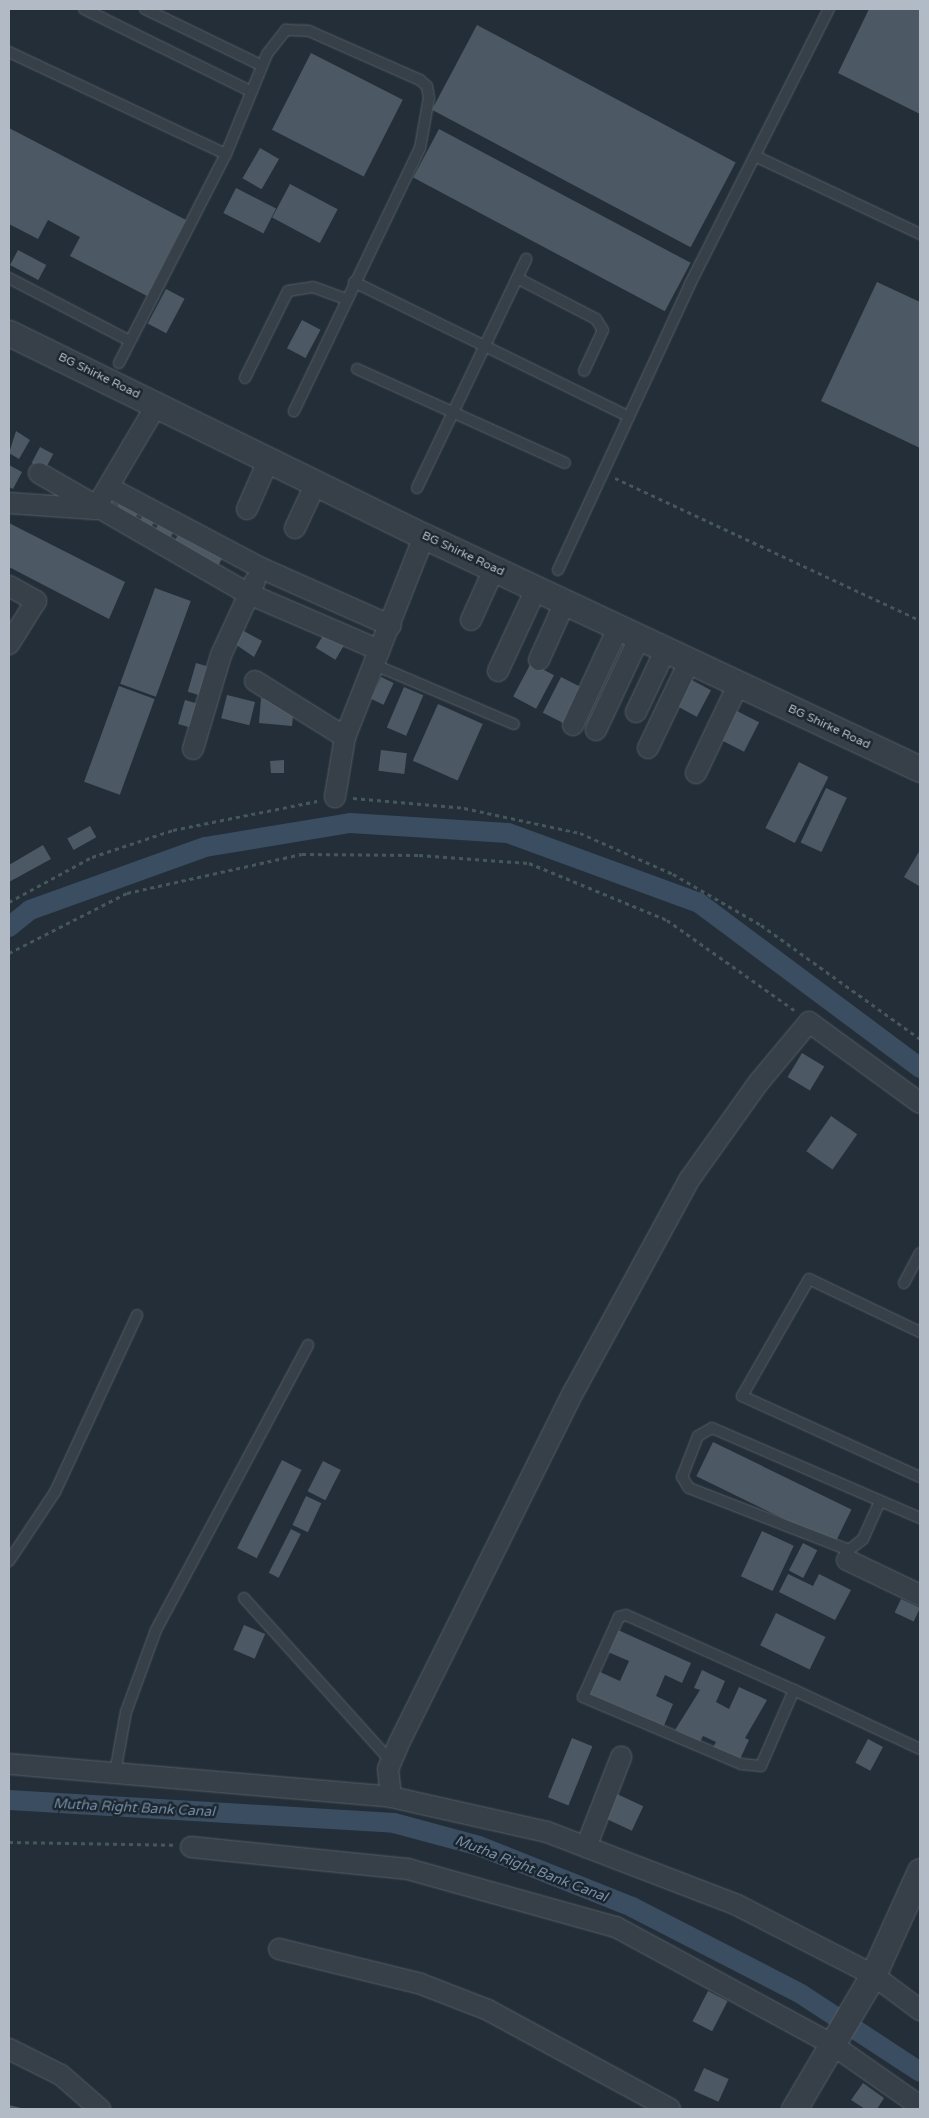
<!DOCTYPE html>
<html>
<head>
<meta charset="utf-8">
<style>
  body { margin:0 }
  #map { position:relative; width:929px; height:2118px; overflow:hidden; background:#232e38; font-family:"Varela Round",sans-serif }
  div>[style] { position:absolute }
  .canal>* { height:20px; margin:-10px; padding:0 10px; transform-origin:10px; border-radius:10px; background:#3a4d61 }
  .building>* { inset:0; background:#4c5964; transform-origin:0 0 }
  .path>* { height:3px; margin-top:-1.5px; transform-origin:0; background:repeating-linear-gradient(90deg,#455859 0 4px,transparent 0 8px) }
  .roads { filter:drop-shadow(0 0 1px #555e67) drop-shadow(0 0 1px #555e67) }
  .service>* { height:10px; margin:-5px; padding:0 5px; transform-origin:5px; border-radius:5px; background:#374049 }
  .minor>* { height:20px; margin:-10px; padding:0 10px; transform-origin:10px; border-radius:10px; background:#374049 }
  .tertiary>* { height:25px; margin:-12.5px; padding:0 12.5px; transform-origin:12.5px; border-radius:12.5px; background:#374049 }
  span { translate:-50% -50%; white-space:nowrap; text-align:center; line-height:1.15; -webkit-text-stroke:5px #1c252e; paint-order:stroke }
  .street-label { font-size:12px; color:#b2bbc5 }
  .water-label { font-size:14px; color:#748ea7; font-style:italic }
  .frame { position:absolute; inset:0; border:10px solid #b2bbc5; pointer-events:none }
</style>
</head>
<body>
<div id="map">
  <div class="canal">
    <div style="left:9px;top:927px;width:27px;rotate:-39deg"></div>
    <div style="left:30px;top:910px;width:186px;rotate:-19.8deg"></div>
    <div style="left:205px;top:847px;width:147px;rotate:-9.4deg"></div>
    <div style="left:350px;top:823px;width:158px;rotate:3.6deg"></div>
    <div style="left:508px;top:833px;width:203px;rotate:20.1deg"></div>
    <div style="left:699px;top:903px;width:276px;rotate:36.7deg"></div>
    <div style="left:9px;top:1800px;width:386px;rotate:3.4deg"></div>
    <div style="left:394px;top:1823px;width:88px;rotate:15.1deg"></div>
    <div style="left:479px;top:1846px;width:165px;rotate:21.7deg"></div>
    <div style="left:632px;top:1907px;width:190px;rotate:27.2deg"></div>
    <div style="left:801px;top:1994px;width:142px;rotate:33.2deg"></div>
  </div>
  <div class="building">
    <div style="clip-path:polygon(869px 9px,920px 9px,920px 114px,838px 73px)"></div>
    <div style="left:477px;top:25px;width:293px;height:96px;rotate:28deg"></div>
    <div style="left:311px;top:53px;width:103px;height:86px;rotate:27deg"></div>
    <div style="clip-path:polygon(9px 128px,186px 220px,147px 296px,70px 256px,80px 237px,48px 220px,38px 239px,9px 224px)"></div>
    <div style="left:439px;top:129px;width:285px;height:55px;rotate:28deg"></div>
    <div style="left:260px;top:148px;width:22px;height:35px;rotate:30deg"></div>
    <div style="left:290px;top:184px;width:54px;height:38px;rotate:28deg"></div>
    <div style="left:236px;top:188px;width:45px;height:28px;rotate:27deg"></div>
    <div style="left:18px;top:250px;width:32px;height:17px;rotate:28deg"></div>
    <div style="clip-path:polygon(877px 282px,920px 302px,920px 448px,821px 401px)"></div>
    <div style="left:166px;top:289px;width:21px;height:39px;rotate:28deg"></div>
    <div style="left:302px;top:320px;width:21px;height:32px;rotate:28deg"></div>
    <div style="clip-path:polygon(16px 431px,30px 440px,19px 459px,9px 453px)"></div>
    <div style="left:40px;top:447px;width:15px;height:18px;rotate:28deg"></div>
    <div style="clip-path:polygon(9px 465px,22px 472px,13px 489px,9px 487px)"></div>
    <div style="left:122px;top:497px;width:21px;height:21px;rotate:25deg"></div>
    <div style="left:146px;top:509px;width:13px;height:22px;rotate:27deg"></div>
    <div style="left:161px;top:518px;width:17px;height:22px;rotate:25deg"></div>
    <div style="clip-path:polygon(9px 523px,125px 582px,109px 619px,9px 567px)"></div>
    <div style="left:180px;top:531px;width:50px;height:16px;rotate:28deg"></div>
    <div style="left:155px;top:588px;width:38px;height:102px;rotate:20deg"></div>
    <div style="left:327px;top:629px;width:23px;height:22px;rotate:31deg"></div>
    <div style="clip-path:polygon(242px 630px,262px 641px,254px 657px,235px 644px)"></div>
    <div style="left:196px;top:663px;width:15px;height:30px;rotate:16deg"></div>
    <div style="left:531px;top:663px;width:26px;height:38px;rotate:28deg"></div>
    <div style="left:381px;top:677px;width:14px;height:24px;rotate:25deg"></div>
    <div style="left:561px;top:677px;width:25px;height:40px;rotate:27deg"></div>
    <div style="left:688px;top:678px;width:26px;height:30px;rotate:28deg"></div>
    <div style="left:119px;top:686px;width:38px;height:102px;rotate:20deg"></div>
    <div style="left:404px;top:687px;width:21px;height:44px;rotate:23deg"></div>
    <div style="left:227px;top:695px;width:29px;height:24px;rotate:14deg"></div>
    <div style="clip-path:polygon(261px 698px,294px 707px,292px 726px,259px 723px)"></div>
    <div style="left:185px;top:700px;width:15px;height:25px;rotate:16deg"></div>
    <div style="left:438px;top:704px;width:49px;height:62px;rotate:24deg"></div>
    <div style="left:735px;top:710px;width:27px;height:33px;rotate:27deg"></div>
    <div style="left:381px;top:750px;width:26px;height:21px;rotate:7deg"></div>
    <div style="clip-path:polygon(284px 760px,284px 773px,271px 773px,270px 761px)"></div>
    <div style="left:799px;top:762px;width:33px;height:74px;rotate:27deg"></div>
    <div style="left:826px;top:788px;width:23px;height:60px;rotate:25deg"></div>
    <div style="left:90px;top:826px;width:13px;height:26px;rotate:61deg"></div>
    <div style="clip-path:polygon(43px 845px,51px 859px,9px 882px,9px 865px)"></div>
    <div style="clip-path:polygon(920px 850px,920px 883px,919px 886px,904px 877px)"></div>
    <div style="left:802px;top:1053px;width:26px;height:28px;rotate:31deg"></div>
    <div style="left:831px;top:1116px;width:32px;height:43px;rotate:35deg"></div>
    <div style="left:713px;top:1442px;width:154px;height:38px;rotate:26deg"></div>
    <div style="left:282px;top:1460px;width:22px;height:99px;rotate:27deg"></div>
    <div style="left:323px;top:1461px;width:20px;height:34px;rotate:27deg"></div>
    <div style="left:306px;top:1496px;width:17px;height:32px;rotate:25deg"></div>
    <div style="left:291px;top:1529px;width:11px;height:49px;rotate:27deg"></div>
    <div style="left:762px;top:1531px;width:35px;height:50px;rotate:25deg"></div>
    <div style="left:803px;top:1543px;width:16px;height:31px;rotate:27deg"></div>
    <div style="clip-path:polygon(788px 1574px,813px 1586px,819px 1574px,851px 1590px,835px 1620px,779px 1592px)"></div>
    <div style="left:901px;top:1599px;width:21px;height:15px;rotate:25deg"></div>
    <div style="left:776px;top:1613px;width:55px;height:36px;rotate:26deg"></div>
    <div style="left:244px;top:1625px;width:23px;height:27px;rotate:23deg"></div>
    <div style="clip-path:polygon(618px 1630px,691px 1663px,682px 1683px,665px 1675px,656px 1696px,673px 1704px,663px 1728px,589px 1694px,600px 1672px,620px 1681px,629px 1661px,608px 1652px)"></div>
    <div style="clip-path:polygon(702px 1670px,725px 1681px,716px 1702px,729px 1709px,739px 1687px,767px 1700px,745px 1738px,749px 1740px,740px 1759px,713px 1747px,716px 1742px,703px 1736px,700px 1742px,675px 1730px,700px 1690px,694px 1688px)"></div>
    <div style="left:572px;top:1738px;width:22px;height:64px;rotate:22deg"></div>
    <div style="left:868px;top:1739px;width:17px;height:27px;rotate:28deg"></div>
    <div style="left:617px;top:1794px;width:29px;height:27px;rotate:25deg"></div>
    <div style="left:708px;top:1991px;width:22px;height:34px;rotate:27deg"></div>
    <div style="left:704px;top:2068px;width:27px;height:25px;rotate:24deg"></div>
    <div style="clip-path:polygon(863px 2083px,884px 2098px,877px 2109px,865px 2109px,851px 2100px)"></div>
    <div style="clip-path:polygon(9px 2105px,25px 2109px,9px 2109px)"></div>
  </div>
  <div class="path">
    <div style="left:615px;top:478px;width:336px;rotate:25deg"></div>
    <div style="left:353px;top:798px;width:111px;rotate:5.1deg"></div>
    <div style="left:464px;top:808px;width:119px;rotate:12.2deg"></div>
    <div style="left:580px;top:833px;width:102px;rotate:23.8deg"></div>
    <div style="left:673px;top:874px;width:102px;rotate:30.1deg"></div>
    <div style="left:761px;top:925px;width:196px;rotate:35.6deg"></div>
    <div style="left:9px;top:902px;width:94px;rotate:-28.5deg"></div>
    <div style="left:92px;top:857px;width:85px;rotate:-18.4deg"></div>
    <div style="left:173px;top:830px;width:147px;rotate:-11.4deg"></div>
    <div style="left:9px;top:953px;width:132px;rotate:-27deg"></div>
    <div style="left:127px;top:893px;width:179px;rotate:-12.6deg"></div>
    <div style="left:302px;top:854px;width:117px;rotate:0.5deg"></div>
    <div style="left:419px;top:855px;width:110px;rotate:4.2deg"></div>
    <div style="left:529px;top:863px;width:149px;rotate:22.4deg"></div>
    <div style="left:667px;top:920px;width:156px;rotate:35.3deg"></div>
    <div style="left:9px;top:1842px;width:164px;rotate:1deg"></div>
  </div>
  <div class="roads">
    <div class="service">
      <div style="left:84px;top:9px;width:187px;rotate:26.3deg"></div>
      <div style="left:145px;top:9px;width:129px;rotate:25.8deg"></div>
      <div style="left:9px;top:52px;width:240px;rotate:25.2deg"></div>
      <div style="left:755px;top:156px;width:183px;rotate:25.3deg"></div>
      <div style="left:9px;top:278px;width:136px;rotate:27.5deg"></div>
      <div style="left:517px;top:278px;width:89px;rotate:27.4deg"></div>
      <div style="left:596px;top:319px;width:13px;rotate:58deg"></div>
      <div style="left:603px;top:330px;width:45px;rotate:114.9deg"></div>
      <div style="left:354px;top:282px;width:306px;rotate:26.1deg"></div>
      <div style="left:119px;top:363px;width:235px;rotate:-62.9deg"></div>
      <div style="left:226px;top:154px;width:108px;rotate:-67.7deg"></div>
      <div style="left:267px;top:54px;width:31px;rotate:-52deg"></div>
      <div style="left:286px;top:30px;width:23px;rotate:2deg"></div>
      <div style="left:309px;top:31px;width:121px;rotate:23.8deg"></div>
      <div style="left:420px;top:80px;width:9px;rotate:41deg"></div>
      <div style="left:427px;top:86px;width:12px;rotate:81deg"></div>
      <div style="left:429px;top:98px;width:51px;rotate:100.2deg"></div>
      <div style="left:420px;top:148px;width:292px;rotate:115.6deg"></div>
      <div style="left:357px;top:369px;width:228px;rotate:24.3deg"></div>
      <div style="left:245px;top:378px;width:97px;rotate:-63.7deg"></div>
      <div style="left:288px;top:291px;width:25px;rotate:-9deg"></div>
      <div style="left:313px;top:287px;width:35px;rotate:20deg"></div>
      <div style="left:417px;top:488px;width:254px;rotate:-64.5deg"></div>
      <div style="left:558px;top:570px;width:315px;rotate:-65.2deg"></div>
      <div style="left:690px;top:284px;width:308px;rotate:-63.2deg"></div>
      <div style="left:373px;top:664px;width:153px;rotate:23.1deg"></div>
      <div style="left:904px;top:1283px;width:34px;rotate:-62deg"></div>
      <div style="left:920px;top:1332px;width:123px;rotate:-154.5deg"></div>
      <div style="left:809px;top:1279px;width:135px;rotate:119.8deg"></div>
      <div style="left:742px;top:1396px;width:196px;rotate:24.5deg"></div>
      <div style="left:880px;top:1501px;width:42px;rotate:114.1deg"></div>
      <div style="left:863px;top:1539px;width:18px;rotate:142deg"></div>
      <div style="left:849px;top:1550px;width:172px;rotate:-158.8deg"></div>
      <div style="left:689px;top:1488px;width:13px;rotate:-122deg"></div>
      <div style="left:682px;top:1477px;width:44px;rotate:-68.7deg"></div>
      <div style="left:698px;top:1436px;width:16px;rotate:-30deg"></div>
      <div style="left:712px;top:1428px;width:227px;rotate:23.4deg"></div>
      <div style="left:9px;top:1561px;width:83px;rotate:-56.3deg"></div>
      <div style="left:55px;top:1492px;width:195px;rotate:-65.1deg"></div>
      <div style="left:244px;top:1598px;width:219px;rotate:48deg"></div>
      <div style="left:794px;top:1690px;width:83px;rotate:113.5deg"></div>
      <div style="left:761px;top:1766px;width:20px;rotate:-174deg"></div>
      <div style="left:741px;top:1764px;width:172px;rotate:-157deg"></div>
      <div style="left:583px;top:1697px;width:88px;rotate:-65.8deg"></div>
      <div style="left:619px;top:1617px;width:7px;rotate:-16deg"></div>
      <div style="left:626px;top:1615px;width:184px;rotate:24.1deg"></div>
      <div style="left:794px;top:1690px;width:139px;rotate:25.1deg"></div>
      <div style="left:115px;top:1773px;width:62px;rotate:-79.8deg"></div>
      <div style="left:126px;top:1712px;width:87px;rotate:-69.9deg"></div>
      <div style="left:156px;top:1630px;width:323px;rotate:-61.9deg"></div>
    </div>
    <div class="minor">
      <div style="left:39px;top:473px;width:242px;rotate:30deg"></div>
      <div style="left:249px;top:594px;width:142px;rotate:23.3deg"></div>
      <div style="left:110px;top:488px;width:171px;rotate:27.9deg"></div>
      <div style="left:261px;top:568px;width:142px;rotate:24deg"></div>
      <div style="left:9px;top:503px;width:86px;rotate:4deg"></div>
      <div style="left:95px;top:509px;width:122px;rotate:-59.4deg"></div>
      <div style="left:247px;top:509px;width:55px;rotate:-66.3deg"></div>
      <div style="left:295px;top:528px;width:50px;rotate:-65deg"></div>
      <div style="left:9px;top:586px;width:31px;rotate:29deg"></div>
      <div style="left:36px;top:601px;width:51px;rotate:122.1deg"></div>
      <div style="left:471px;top:620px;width:56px;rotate:-65.7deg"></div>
      <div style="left:539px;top:660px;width:64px;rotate:-65.9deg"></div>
      <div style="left:498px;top:671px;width:90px;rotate:-65.1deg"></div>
      <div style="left:255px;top:681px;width:106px;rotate:31.9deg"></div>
      <div style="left:345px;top:737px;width:61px;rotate:99.5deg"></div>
      <div style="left:636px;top:712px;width:68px;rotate:-64.6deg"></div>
      <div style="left:573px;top:725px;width:107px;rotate:-65.1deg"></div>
      <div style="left:596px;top:730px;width:102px;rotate:-64.9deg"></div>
      <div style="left:345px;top:737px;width:216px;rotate:-68.5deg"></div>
      <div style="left:648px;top:748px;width:95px;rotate:-64.5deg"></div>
      <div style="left:193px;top:749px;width:98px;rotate:-73.4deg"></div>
      <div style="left:221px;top:655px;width:81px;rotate:-65.3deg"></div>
      <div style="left:696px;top:773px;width:98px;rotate:-64.5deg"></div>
      <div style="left:847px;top:1560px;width:81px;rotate:25.6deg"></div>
      <div style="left:9px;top:1764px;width:383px;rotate:4.9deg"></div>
      <div style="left:391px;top:1797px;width:160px;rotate:12.6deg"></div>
      <div style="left:547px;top:1832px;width:204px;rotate:21deg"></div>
      <div style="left:737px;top:1905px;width:153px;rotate:27.2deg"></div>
      <div style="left:873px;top:1975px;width:59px;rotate:36.7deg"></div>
      <div style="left:391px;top:1797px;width:28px;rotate:-96deg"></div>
      <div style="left:388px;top:1769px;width:28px;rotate:-67deg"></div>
      <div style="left:399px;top:1743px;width:393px;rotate:-63.6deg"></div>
      <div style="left:574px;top:1391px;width:240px;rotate:-61.4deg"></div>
      <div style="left:689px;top:1180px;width:120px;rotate:-54.5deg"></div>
      <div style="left:759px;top:1082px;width:78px;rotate:-50.2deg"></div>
      <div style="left:809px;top:1022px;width:137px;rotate:36.1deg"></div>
      <div style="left:191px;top:1847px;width:218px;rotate:5.8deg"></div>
      <div style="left:408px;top:1869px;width:216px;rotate:15.6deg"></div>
      <div style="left:616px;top:1927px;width:243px;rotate:28.5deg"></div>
      <div style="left:830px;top:2043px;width:110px;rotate:35deg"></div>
      <div style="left:586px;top:1847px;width:97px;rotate:-68.7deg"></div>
      <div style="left:279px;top:1949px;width:146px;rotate:13.8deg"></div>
      <div style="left:421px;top:1984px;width:72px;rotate:21.2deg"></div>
      <div style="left:488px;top:2010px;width:207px;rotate:28.5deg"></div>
      <div style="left:9px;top:2049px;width:58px;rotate:26.6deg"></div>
      <div style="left:61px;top:2075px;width:52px;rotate:41.1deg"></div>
    </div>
    <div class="tertiary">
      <div style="left:9px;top:333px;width:462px;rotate:26.1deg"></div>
      <div style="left:424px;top:536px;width:548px;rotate:25.16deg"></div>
      <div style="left:794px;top:2109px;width:156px;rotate:-59.5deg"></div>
      <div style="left:873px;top:1975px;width:114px;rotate:-65.7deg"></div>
    </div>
  </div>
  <div class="street-label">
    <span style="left:99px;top:376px;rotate:26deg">BG Shirke Road</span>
    <span style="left:463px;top:554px;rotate:25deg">BG Shirke Road</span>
    <span style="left:829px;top:727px;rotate:25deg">BG Shirke Road</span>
  </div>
  <div class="water-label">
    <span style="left:134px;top:1808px;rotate:3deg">Mutha Right Bank Canal</span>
    <span style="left:531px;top:1869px;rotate:21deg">Mutha Right Bank Canal</span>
  </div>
  <div class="frame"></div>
</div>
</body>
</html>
